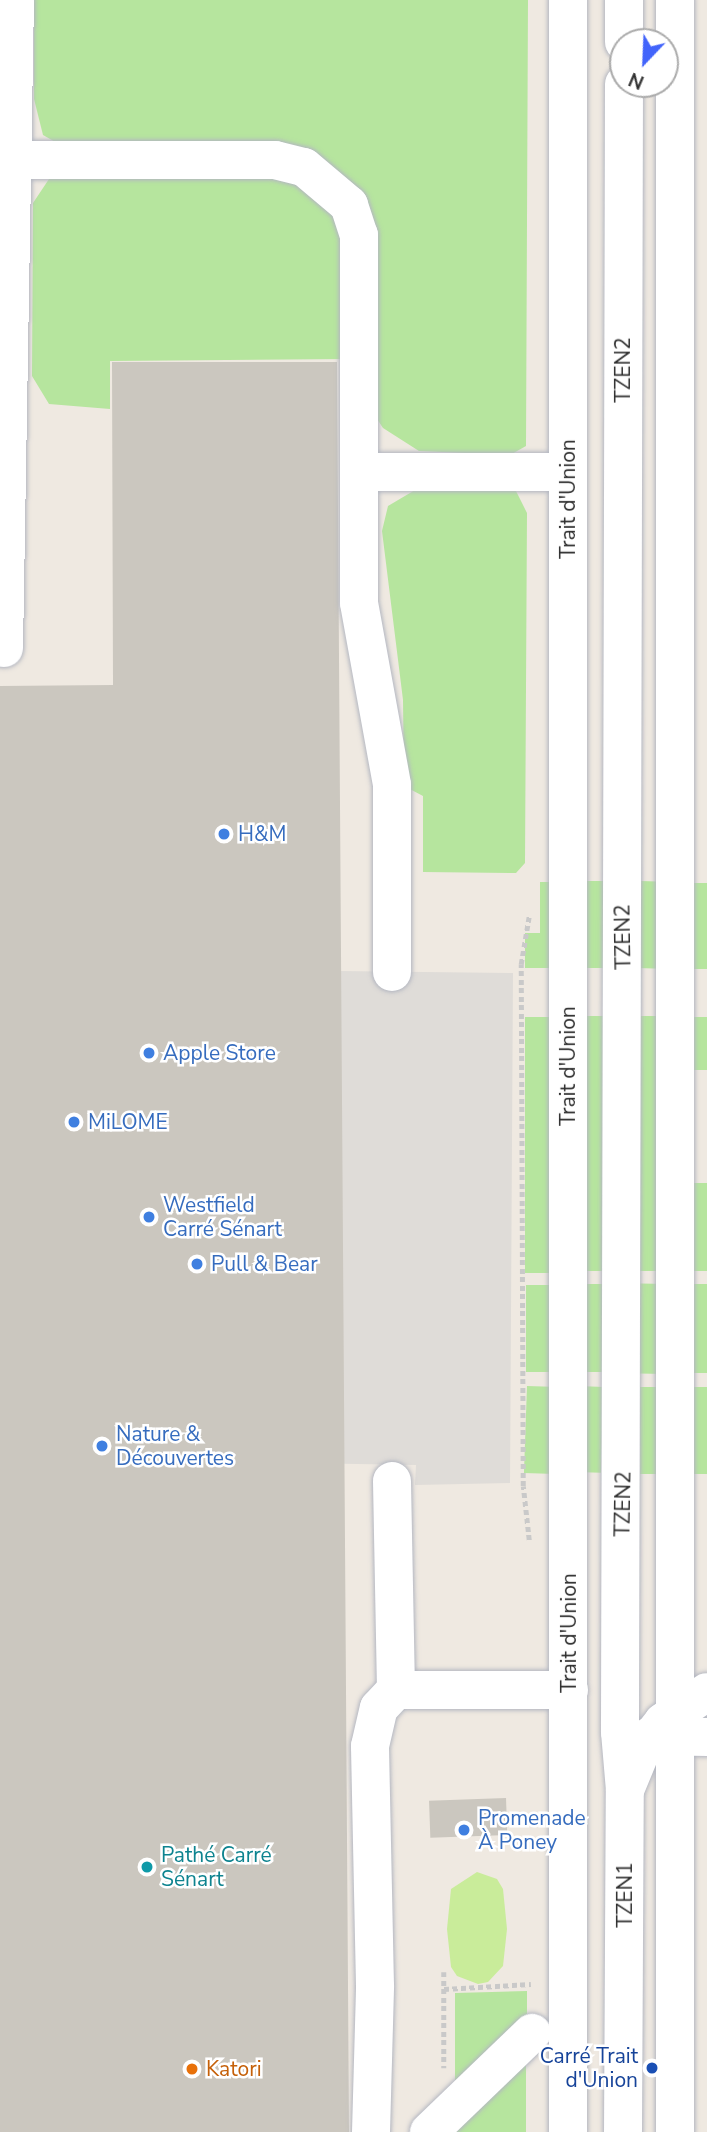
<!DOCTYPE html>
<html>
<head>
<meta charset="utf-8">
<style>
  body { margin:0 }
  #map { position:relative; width:707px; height:2132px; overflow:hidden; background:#efe9e1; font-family:"Nunito Sans",sans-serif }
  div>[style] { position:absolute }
  .green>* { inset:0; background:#b6e59e; transform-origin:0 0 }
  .pitch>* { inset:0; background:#c9ec9a }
  .plaza>* { inset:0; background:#dfdcd8 }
  .building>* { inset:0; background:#cbc7bf; transform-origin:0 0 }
  .path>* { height:4.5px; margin-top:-2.25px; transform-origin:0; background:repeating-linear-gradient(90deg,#c9c9c9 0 5px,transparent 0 8.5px) }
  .roads { filter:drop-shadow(0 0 2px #b4b7c1) drop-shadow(0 0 2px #b4b7c1) }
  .minor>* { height:38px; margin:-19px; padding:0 19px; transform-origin:19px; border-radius:19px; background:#fff }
  .dots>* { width:19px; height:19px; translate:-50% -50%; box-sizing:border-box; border:4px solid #fff; border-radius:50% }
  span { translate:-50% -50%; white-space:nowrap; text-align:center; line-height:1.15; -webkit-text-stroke:5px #fff; paint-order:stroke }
  .street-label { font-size:21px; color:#2e2e2e }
  .shop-label { font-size:21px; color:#366cbe }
  .left { translate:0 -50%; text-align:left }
  .culture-label { font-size:21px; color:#0d838f }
  .transit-label { font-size:21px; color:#164399 }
  .right { translate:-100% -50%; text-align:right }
  .food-label { font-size:21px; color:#c56008 }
  .north { position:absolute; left:609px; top:28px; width:70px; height:70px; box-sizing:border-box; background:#fff; border:2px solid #ababab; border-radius:50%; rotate:203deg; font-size:19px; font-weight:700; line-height:28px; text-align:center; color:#2e2e2e }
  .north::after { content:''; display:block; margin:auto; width:24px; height:32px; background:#4264fb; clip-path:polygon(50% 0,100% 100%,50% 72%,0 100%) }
</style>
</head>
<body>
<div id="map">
  <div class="green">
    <div style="clip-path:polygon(34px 0,528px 0,526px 446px,510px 455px,419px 451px,383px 428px,377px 419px,358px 193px,57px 143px,43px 135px,34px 99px)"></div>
    <div style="clip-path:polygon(49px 179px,295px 179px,344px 225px,348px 359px,110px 361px,110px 409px,49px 404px,32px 376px,33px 203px)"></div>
    <div style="clip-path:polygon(415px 490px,516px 491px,527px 513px,525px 863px,516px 873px,423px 872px,423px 796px,404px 786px,403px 700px,382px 531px,388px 506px)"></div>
    <div style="left:579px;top:881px;width:24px;height:87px"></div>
    <div style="left:641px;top:881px;width:24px;height:87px;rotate:2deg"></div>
    <div style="clip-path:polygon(540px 882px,559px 882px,559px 968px,525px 968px,525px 933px,540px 933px)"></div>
    <div style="left:686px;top:883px;width:21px;height:86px"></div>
    <div style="left:579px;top:1016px;width:25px;height:255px"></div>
    <div style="left:640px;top:1016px;width:25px;height:255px"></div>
    <div style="left:525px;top:1017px;width:34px;height:256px"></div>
    <div style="left:687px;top:1017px;width:20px;height:53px"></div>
    <div style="left:683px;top:1183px;width:24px;height:88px"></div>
    <div style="left:578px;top:1284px;width:27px;height:88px"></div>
    <div style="left:667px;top:1284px;width:90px;height:27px;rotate:91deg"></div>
    <div style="left:684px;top:1284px;width:23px;height:89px"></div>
    <div style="left:526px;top:1285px;width:33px;height:87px"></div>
    <div style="left:527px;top:1386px;width:32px;height:87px;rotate:2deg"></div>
    <div style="left:578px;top:1386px;width:26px;height:86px;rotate:2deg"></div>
    <div style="left:640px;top:1387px;width:26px;height:87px"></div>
    <div style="left:685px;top:1387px;width:22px;height:87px"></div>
    <div style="clip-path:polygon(527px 1991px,527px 2014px,455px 2086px,455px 1993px)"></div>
    <div style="clip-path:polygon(526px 2054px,526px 2132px,448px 2132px)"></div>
  </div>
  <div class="pitch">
    <div style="clip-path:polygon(477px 1872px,497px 1879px,503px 1889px,507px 1929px,503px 1966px,488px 1982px,478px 1984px,457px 1976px,451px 1967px,447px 1929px,451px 1889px)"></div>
  </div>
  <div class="plaza">
    <div style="clip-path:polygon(339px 971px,513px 973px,510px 1483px,415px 1485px,416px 1465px,237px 1462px)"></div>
  </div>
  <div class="building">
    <div style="clip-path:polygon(112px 362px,337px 362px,349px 2132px,0 2132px,0 686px,113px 685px)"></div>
    <div style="left:506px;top:1798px;width:37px;height:77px;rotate:88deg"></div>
  </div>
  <div class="path">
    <div style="left:529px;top:1540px;width:54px;rotate:-96.3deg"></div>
    <div style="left:523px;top:1486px;width:522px;rotate:-90.22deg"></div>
    <div style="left:521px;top:964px;width:49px;rotate:-80.5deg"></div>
    <div style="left:444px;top:1972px;width:96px;rotate:90deg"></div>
    <div style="left:444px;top:1989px;width:87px;rotate:-3.3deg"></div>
  </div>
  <div class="roads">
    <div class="minor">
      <div style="left:624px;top:42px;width:42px;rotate:-90deg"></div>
      <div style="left:624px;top:84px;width:1648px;rotate:90.14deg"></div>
      <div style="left:620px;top:1732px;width:58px;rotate:85.1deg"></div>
      <div style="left:0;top:160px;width:275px"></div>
      <div style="left:275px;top:160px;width:30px;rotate:14deg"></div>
      <div style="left:304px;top:167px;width:59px;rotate:40.2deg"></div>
      <div style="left:349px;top:205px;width:32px;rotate:72deg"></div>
      <div style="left:359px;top:235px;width:368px;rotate:90deg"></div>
      <div style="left:359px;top:603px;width:185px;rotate:79.7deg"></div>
      <div style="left:392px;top:785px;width:187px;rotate:90deg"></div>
      <div style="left:361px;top:472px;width:207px"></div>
      <div style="left:4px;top:648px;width:648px;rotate:-89.03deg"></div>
      <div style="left:396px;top:1690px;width:173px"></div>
      <div style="left:650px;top:1736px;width:57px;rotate:1deg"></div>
      <div style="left:371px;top:2132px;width:146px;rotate:-88.4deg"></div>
      <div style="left:375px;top:1986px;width:240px;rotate:-91.2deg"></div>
      <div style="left:370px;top:1746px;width:39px;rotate:-77deg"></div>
      <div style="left:379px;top:1708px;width:25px;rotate:-47deg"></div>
      <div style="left:396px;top:1690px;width:209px;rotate:-91.1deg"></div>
      <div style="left:429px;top:2132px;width:143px;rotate:-43.9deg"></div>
      <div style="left:568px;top:2132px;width:2132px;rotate:-90deg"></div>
      <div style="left:623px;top:2132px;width:342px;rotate:-89.7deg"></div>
      <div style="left:625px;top:1790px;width:44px;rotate:-67.5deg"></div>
      <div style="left:642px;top:1749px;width:34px;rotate:-52deg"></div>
      <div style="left:663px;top:1722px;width:53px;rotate:-34.3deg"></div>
      <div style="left:675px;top:2132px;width:2132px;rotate:-90deg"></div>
    </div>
  </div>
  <div class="dots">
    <div style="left:224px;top:834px;background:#3f7fe0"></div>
    <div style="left:149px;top:1053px;background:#3f7fe0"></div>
    <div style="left:74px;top:1122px;background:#3f7fe0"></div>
    <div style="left:149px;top:1217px;background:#3f7fe0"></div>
    <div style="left:197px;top:1264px;background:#3f7fe0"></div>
    <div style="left:102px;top:1446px;background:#3f7fe0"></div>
    <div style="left:464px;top:1830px;background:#3f7fe0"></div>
    <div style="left:147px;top:1867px;background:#0f9aa8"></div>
    <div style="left:652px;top:2068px;background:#1a4fb4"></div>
    <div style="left:192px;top:2069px;background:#e8710a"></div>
  </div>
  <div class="street-label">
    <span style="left:623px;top:370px;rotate:-90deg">TZEN2</span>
    <span style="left:568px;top:499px;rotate:-90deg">Trait d'Union</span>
    <span style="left:623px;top:937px;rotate:-91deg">TZEN2</span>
    <span style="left:568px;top:1066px;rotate:-90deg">Trait d'Union</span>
    <span style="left:623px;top:1504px;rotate:-89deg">TZEN2</span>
    <span style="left:569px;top:1633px;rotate:-90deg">Trait d'Union</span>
    <span style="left:625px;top:1895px;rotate:-90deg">TZEN1</span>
  </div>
  <div class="shop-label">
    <span class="left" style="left:238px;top:834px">H&amp;M</span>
    <span class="left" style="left:163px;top:1053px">Apple Store</span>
    <span class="left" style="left:88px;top:1122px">MiLOME</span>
    <span class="left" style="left:163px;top:1217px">Westfield<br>Carré Sénart</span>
    <span class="left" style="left:211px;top:1264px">Pull &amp; Bear</span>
    <span class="left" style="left:116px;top:1446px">Nature &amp;<br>Découvertes</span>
    <span class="left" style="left:478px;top:1830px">Promenade<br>À Poney</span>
  </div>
  <div class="culture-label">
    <span class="left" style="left:161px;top:1867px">Pathé Carré<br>Sénart</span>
  </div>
  <div class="transit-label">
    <span class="right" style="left:638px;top:2068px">Carré Trait<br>d'Union</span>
  </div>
  <div class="food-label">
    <span class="left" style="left:206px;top:2069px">Katori</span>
  </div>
  <div class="north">N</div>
</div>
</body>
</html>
